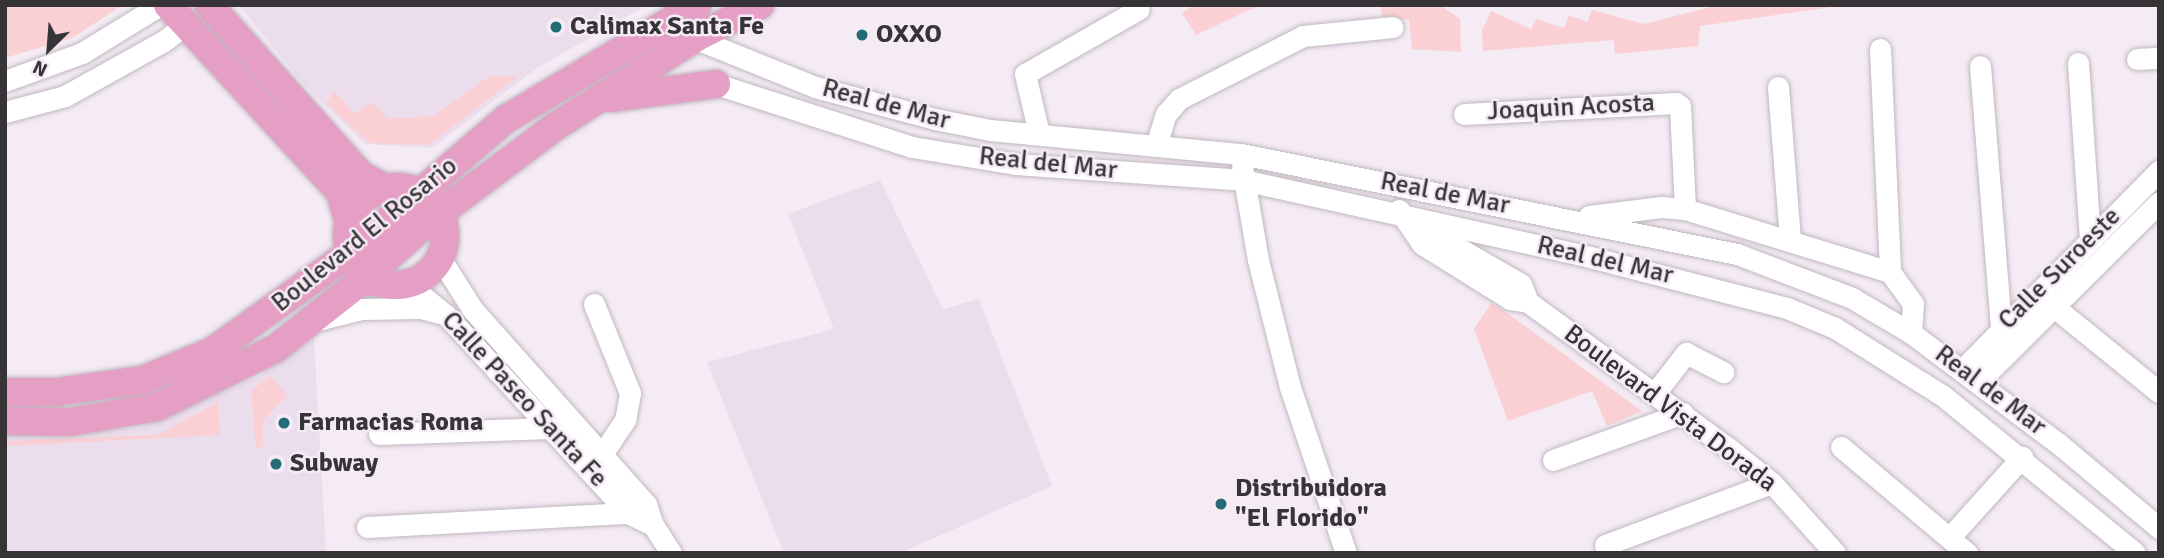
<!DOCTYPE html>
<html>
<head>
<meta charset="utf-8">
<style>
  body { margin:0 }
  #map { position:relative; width:2164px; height:558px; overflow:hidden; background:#f4ebf4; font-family:Signika,sans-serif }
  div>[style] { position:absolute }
  .built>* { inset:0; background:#ebddeb }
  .green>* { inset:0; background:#fbd0d4 }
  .roads { filter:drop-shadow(0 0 2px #c0b8c0) drop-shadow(0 0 2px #c0b8c0) }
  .minor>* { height:21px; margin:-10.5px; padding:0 10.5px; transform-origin:10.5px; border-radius:10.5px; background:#fff }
  .major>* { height:28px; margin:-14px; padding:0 14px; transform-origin:14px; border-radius:14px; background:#e59fc4 }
  .major>.ring { margin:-14px; padding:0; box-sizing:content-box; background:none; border:28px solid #e59fc4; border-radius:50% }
  .dots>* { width:19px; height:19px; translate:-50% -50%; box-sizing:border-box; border:4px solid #f4ebf4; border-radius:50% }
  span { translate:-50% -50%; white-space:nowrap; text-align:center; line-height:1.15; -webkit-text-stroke:5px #f4ebf4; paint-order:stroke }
  .poi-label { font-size:26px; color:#373437; font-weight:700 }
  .left { translate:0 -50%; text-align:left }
  .street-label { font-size:26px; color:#373437 }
  .frame { position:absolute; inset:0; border:7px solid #373437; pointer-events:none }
  .north { position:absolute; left:14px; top:14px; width:70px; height:70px; -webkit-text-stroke:5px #f4ebf4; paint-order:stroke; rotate:205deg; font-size:19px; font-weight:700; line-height:28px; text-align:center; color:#373437 }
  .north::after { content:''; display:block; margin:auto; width:24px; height:32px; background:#373437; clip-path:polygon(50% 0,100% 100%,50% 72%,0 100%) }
</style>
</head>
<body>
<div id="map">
  <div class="built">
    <div style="clip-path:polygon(239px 5px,647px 5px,537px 68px,432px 148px,365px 144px,305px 86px)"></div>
    <div style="clip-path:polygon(880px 180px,943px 309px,979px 299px,1052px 486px,900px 553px,784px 553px,707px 362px,834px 329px,788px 214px)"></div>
    <div style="clip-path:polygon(314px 338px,326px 553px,5px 553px,5px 434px,137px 428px,258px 377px)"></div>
  </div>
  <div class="green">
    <div style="clip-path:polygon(5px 5px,123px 5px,72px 38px,5px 58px)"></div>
    <div style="clip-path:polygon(1194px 5px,1260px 5px,1196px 35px,1182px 13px)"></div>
    <div style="clip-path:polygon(1381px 5px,1440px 5px,1460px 19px,1461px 52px,1412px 49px,1409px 20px,1382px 16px)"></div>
    <div style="clip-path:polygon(1718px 5px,1845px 5px,1700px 26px,1698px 46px,1615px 54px,1614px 40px,1483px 51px,1482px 30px,1491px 11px,1531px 29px,1536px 19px,1564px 28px,1569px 15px,1587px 22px,1592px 10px,1644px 24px)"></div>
    <div style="clip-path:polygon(490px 76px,518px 76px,429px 145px,369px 143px,327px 104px,334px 91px,354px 113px,372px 102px,388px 119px,433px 116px)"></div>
    <div style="clip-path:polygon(1491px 303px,1503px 310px,1642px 411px,1607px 426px,1592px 391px,1508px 421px,1474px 329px)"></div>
    <div style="clip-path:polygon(271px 376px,287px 395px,263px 421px,263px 446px,256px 448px,251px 391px)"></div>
    <div style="clip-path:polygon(218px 402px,220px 435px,5px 446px,5px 441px,158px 435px)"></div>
  </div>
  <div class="roads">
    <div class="minor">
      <div style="left:684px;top:34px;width:141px;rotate:22deg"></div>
      <div style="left:815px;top:87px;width:124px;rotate:14.9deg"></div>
      <div style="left:935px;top:119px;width:56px;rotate:11.3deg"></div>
      <div style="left:990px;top:130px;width:252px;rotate:5.5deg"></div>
      <div style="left:1241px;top:154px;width:506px;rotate:11.4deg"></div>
      <div style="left:1737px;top:254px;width:123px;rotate:20.9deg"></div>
      <div style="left:1852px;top:298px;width:69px;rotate:30.7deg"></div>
      <div style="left:1911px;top:333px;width:185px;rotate:36.9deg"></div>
      <div style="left:2059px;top:444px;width:131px;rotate:40deg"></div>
      <div style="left:1880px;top:49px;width:223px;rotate:87.4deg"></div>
      <div style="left:1890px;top:272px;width:39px;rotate:54deg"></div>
      <div style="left:1913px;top:304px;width:29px;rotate:94deg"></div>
      <div style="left:2137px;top:59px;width:22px;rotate:-3deg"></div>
      <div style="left:2078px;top:63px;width:176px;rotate:86.1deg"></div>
      <div style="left:1980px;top:66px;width:262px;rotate:85.4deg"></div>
      <div style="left:5px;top:81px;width:82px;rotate:-20deg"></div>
      <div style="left:82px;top:53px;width:92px;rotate:-31.6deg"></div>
      <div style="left:716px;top:84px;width:206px;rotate:17.8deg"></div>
      <div style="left:912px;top:147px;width:105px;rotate:9.3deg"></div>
      <div style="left:1016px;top:164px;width:228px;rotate:4deg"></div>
      <div style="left:1243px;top:180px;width:355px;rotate:12.5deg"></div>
      <div style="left:1590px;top:257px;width:203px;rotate:14.5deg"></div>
      <div style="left:1787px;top:308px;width:52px;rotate:22.6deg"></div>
      <div style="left:1835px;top:328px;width:126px;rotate:32.1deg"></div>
      <div style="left:1942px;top:395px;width:249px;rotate:39.3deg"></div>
      <div style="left:1778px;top:87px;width:151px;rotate:85.5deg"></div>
      <div style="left:5px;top:112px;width:62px;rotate:-14.9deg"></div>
      <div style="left:65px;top:96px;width:113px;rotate:-29.1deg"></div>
      <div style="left:164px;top:41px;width:29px;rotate:-38deg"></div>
      <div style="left:1464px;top:114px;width:212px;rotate:-3deg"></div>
      <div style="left:1676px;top:103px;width:5px;rotate:37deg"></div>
      <div style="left:1680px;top:106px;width:103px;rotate:87.2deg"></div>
      <div style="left:1039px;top:134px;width:62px;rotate:-103.1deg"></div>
      <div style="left:1025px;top:74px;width:131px;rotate:-29.7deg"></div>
      <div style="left:1156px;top:146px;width:34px;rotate:-73deg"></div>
      <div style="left:1166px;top:114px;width:20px;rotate:-49deg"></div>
      <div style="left:1179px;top:99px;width:139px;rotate:-26.9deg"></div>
      <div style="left:1303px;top:36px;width:90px;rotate:-5.7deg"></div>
      <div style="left:1242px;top:167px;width:94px;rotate:80.2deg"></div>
      <div style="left:1258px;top:260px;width:131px;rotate:75.9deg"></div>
      <div style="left:1290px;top:387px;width:175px;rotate:71.4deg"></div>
      <div style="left:1399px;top:210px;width:41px;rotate:55.9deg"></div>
      <div style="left:1422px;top:244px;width:104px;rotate:32deg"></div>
      <div style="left:1510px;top:299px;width:18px;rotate:9deg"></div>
      <div style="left:1528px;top:302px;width:248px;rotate:36.1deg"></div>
      <div style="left:1728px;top:448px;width:56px;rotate:38.5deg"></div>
      <div style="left:1772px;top:483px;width:94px;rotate:48deg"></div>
      <div style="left:1589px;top:216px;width:73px;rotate:-7.1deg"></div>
      <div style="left:1661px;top:207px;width:24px;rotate:5deg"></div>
      <div style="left:1685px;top:209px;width:214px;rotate:17.1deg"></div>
      <div style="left:1425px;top:222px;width:17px;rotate:50deg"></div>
      <div style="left:1436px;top:235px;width:98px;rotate:30deg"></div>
      <div style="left:1521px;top:284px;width:19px;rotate:69deg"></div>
      <div style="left:440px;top:258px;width:62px;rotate:57.6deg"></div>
      <div style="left:473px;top:310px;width:260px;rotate:48.3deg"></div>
      <div style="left:646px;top:504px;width:22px;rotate:72deg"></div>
      <div style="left:653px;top:525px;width:33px;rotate:57deg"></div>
      <div style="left:390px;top:284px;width:33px;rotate:20deg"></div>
      <div style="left:421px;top:295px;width:32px;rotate:39deg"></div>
      <div style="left:446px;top:315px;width:269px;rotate:47.4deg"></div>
      <div style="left:628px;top:513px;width:28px;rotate:26deg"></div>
      <div style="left:594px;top:304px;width:96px;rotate:68deg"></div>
      <div style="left:630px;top:393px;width:27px;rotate:100deg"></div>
      <div style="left:625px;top:420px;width:52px;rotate:124deg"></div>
      <div style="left:2053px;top:306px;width:136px;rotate:39.1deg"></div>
      <div style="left:317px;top:320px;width:46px;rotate:-13.7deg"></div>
      <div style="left:362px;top:309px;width:59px;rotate:-1deg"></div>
      <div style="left:421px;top:308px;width:20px;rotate:15deg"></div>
      <div style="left:1963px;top:369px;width:279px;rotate:-45.3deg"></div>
      <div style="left:1978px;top:382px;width:255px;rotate:-44.8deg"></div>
      <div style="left:1655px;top:393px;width:51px;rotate:-52.2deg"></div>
      <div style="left:1686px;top:353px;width:42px;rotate:27.2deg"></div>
      <div style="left:379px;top:434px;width:171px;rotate:-2deg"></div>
      <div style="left:1841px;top:447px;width:165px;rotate:40.1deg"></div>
      <div style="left:1553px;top:460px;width:138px;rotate:-19.9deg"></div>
      <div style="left:367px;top:527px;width:261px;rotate:-3.1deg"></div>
      <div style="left:628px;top:513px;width:10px;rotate:-24deg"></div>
      <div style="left:1950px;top:537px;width:108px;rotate:-48deg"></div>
      <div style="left:1605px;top:545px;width:178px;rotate:-20.4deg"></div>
    </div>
    <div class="major">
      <div style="left:168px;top:5px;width:254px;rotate:47.4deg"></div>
      <div style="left:340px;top:192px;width:32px;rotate:74deg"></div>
      <div style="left:209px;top:5px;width:228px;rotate:48.2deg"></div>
      <div style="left:361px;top:175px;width:26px;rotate:29deg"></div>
      <div style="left:610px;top:98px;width:107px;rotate:-7.5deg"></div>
      <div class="ring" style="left:347px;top:187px;width:70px;height:70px"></div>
      <div style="left:359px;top:283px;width:87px;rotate:-41.7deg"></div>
      <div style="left:424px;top:225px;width:165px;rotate:-36.9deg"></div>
      <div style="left:556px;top:126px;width:165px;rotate:-32.3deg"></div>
      <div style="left:695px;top:38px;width:73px;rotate:-26.9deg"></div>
      <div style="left:5px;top:392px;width:51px"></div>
      <div style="left:56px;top:392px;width:88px;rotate:-7.9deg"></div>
      <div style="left:143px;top:380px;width:76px;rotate:-22.5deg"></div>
      <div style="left:213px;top:351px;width:168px;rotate:-35.6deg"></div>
      <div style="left:350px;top:253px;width:206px;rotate:-40.7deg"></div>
      <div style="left:506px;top:119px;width:222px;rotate:-30.8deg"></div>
      <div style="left:5px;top:421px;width:65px;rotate:0.9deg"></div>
      <div style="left:70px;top:422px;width:88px;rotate:-9.8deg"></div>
      <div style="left:157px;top:407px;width:131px;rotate:-26.2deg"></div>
      <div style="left:275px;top:349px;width:107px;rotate:-38.2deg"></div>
      <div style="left:359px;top:283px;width:17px;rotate:-7deg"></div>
    </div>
  </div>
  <div class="dots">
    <div style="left:556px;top:27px;background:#236c77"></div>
    <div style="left:862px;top:35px;background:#236c77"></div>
    <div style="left:284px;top:423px;background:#236c77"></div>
    <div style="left:276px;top:464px;background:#236c77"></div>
    <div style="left:1221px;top:504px;background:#236c77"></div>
  </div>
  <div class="poi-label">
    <span class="left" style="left:570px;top:27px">Calimax Santa Fe</span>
    <span class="left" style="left:876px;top:35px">OXXO</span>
    <span class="left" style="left:298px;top:423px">Farmacias Roma</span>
    <span class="left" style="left:290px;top:464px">Subway</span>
    <span class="left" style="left:1235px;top:504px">Distribuidora<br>"El Florido"</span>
  </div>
  <div class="street-label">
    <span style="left:886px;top:105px;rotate:15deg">Real de Mar</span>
    <span style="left:1571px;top:108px;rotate:-3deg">Joaquin Acosta</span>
    <span style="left:1048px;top:164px;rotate:6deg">Real del Mar</span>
    <span style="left:1445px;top:194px;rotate:11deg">Real de Mar</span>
    <span style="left:365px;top:235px;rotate:-39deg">Boulevard El Rosario</span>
    <span style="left:1605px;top:261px;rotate:13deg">Real del Mar</span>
    <span style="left:2060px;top:269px;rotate:-45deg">Calle Suroeste</span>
    <span style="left:1990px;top:391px;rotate:37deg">Real de Mar</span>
    <span style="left:524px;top:400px;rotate:47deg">Calle Paseo Santa Fe</span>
    <span style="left:1670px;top:409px;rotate:37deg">Boulevard Vista Dorada</span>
  </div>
  <div class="frame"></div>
  <div class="north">N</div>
</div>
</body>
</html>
